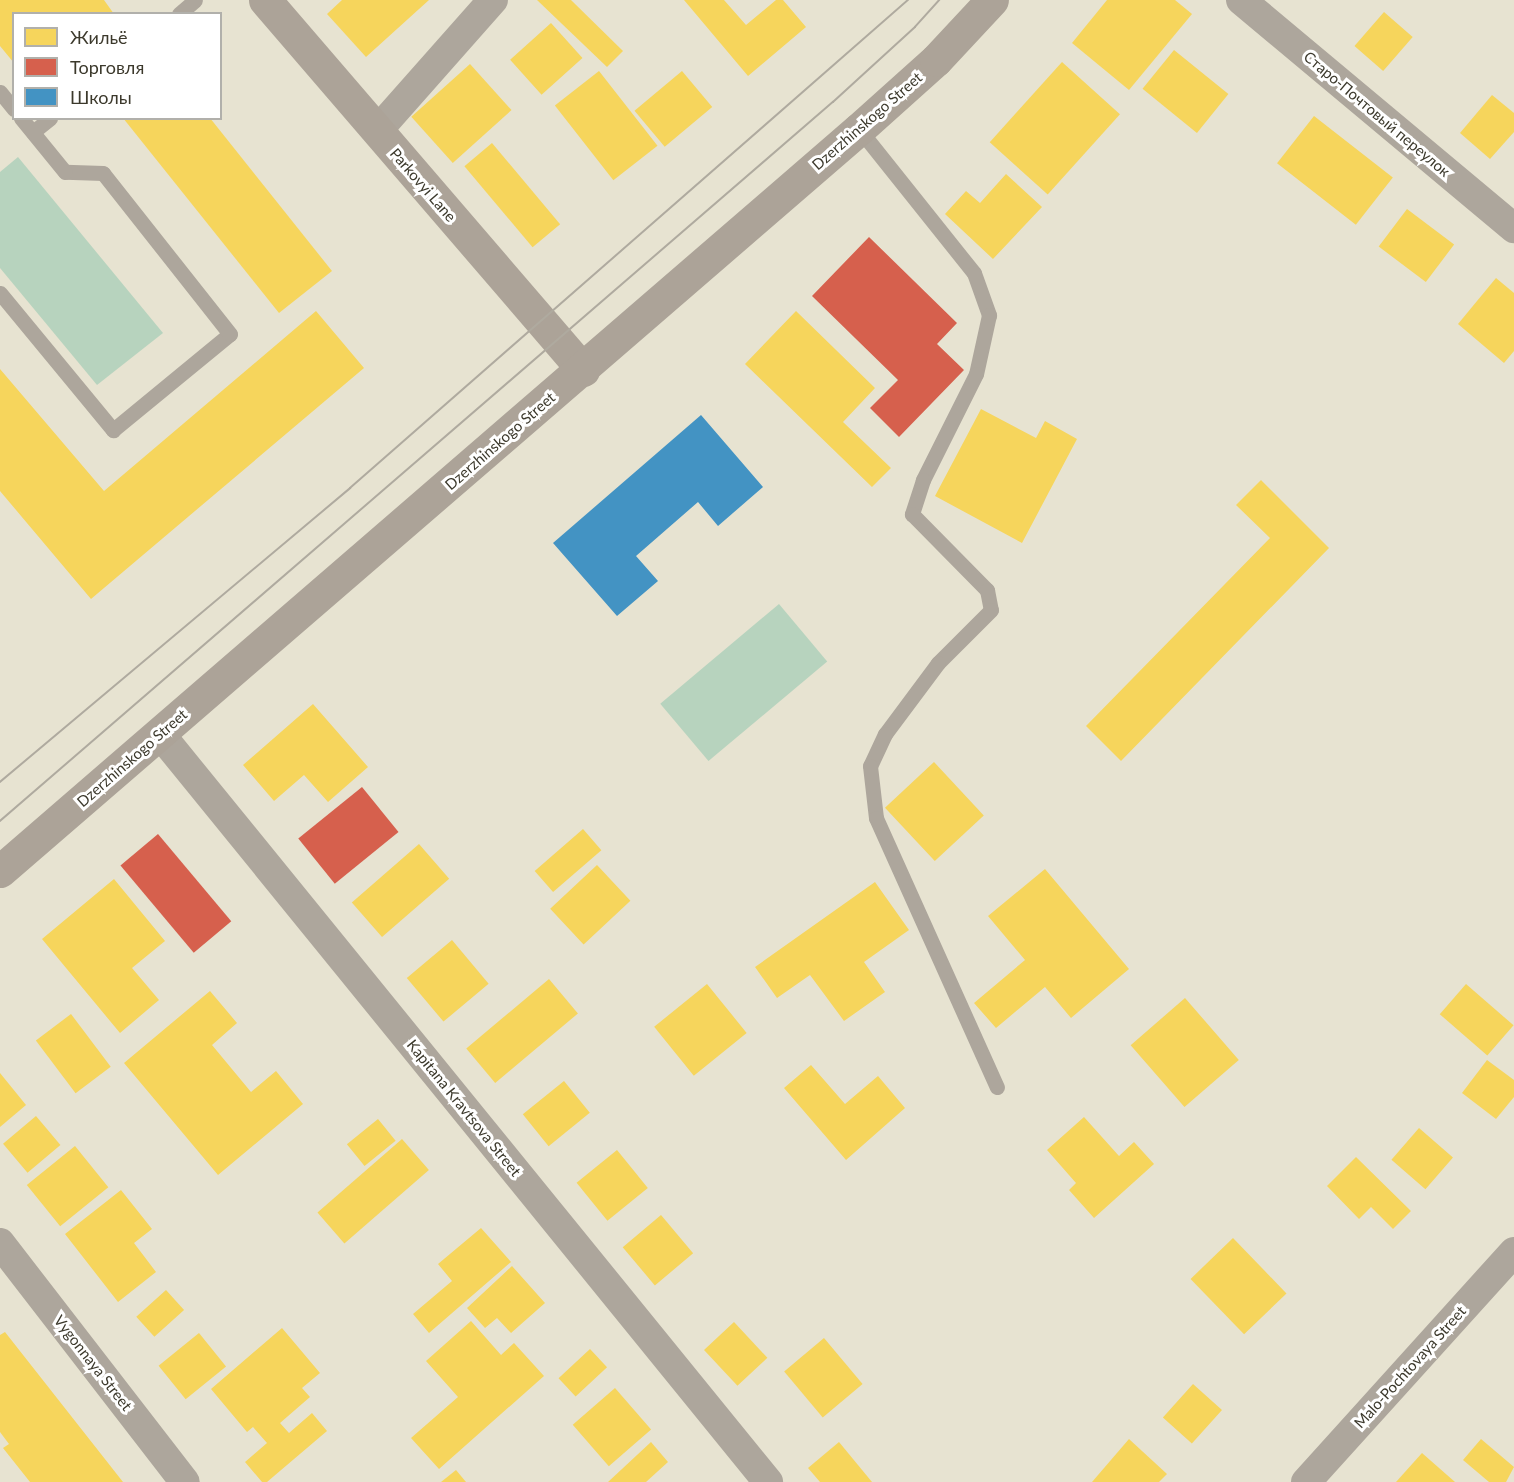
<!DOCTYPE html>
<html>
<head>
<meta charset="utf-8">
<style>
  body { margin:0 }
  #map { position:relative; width:1514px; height:1482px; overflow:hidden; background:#e7e3d1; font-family:Lato,sans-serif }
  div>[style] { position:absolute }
  .green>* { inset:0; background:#b7d3be; transform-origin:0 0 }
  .homes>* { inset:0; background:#f6d55c; transform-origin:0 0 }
  .shops>* { inset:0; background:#d6604d; transform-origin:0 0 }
  .schools>* { inset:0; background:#4393c3 }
  .lane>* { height:15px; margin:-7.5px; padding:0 7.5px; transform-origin:7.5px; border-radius:7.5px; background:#ada69c }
  .street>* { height:30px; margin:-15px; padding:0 15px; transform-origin:15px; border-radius:15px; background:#ada69c }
  .secondary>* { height:33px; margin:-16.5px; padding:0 16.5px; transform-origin:16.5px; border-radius:16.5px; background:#aca398 }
  .tram>* { height:1.5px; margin:-0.75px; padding:0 0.75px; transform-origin:0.75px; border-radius:0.75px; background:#afaa9f }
  span { translate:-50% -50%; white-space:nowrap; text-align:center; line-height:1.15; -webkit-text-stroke:6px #fff; paint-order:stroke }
  .street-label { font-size:15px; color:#3c392c }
  .legend { position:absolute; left:12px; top:12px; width:210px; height:108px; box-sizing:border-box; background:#fff; border:2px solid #b1b0ab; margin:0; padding:8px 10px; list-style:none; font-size:18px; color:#3c392c }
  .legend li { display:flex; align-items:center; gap:12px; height:30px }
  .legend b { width:30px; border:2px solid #b1b0ab }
</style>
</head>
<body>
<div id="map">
  <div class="green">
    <div style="clip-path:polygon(18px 157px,163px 333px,97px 385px,0 268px,0 172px)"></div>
    <div style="left:779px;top:604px;width:75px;height:155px;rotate:50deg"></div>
  </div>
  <div class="homes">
    <div style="clip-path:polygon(0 0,104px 0,114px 14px,14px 14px,14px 63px,0 46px)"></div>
    <div style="clip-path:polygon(342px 0,429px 0,366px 57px,327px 14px)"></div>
    <div style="clip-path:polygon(537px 0,571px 0,623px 51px,607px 67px)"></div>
    <div style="clip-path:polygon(684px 0,724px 0,746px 25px,776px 0,783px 0,806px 27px,748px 76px)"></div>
    <div style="clip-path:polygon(1107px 0,1175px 0,1192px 14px,1129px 90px,1072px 43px)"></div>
    <div style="left:1384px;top:12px;width:38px;height:45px;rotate:41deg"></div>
    <div style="left:551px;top:23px;width:47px;height:55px;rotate:48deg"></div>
    <div style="left:1174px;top:50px;width:70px;height:50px;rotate:39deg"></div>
    <div style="left:1062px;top:62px;width:78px;height:108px;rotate:42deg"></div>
    <div style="left:470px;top:64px;width:62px;height:79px;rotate:48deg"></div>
    <div style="left:599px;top:71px;width:95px;height:56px;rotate:52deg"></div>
    <div style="left:682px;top:71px;width:47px;height:62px;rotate:50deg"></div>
    <div style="clip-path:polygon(1492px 95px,1514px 113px,1514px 132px,1490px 159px,1460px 133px)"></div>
    <div style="left:1314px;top:116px;width:100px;height:60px;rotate:38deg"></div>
    <div style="clip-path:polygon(123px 118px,210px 118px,332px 271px,279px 313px)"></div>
    <div style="left:492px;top:143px;width:106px;height:36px;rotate:50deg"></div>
    <div style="clip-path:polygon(1006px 174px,1042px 207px,993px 259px,945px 214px,966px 191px,980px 203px)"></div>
    <div style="left:1407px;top:209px;width:59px;height:47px;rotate:37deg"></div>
    <div style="clip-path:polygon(1496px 278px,1514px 293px,1514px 351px,1504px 363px,1458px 324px)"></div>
    <div style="clip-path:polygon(316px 311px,364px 368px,91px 599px,0 491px,0 369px,104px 491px)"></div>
    <div style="clip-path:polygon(796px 311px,875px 388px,843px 422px,891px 468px,872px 487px,745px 364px)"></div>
    <div style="clip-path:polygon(981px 409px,1036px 438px,1045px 421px,1077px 439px,1022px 543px,935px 496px)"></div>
    <div style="clip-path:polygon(1261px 480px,1329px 548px,1121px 761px,1086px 726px,1270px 538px,1236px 505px)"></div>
    <div style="clip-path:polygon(313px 704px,368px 767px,328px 802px,304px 775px,274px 801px,243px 765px)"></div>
    <div style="left:934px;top:762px;width:73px;height:67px;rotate:47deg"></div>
    <div style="left:583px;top:829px;width:28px;height:64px;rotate:49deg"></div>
    <div style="left:419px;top:844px;width:46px;height:89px;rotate:49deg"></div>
    <div style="left:597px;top:865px;width:49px;height:64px;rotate:47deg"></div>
    <div style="clip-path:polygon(1045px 869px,1129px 969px,1071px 1018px,1045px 987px,996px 1028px,974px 1003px,1025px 960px,988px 916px)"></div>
    <div style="clip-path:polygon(114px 879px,165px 941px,132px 968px,159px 1000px,120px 1033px,42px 939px)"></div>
    <div style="clip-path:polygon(875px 882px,909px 930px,864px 962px,885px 992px,844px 1021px,810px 975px,777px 998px,755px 967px)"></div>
    <div style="left:452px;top:940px;width:57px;height:59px;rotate:50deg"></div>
    <div style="left:549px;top:979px;width:45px;height:108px;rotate:50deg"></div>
    <div style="left:707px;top:984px;width:63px;height:68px;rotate:51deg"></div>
    <div style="left:1466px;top:984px;width:63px;height:40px;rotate:41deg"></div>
    <div style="clip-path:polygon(210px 991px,237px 1023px,212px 1045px,251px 1092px,276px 1071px,303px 1104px,218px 1175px,124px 1063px)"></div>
    <div style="left:1185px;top:998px;width:82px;height:72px;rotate:49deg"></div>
    <div style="left:71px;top:1014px;width:66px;height:44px;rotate:53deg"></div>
    <div style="clip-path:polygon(1487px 1060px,1514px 1080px,1514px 1097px,1496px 1119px,1462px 1093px)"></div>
    <div style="clip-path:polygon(811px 1065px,845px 1104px,878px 1076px,905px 1108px,846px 1160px,784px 1088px)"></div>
    <div style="clip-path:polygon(0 1073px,26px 1105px,0 1127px)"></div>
    <div style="left:564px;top:1081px;width:41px;height:53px;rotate:51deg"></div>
    <div style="left:36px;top:1116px;width:38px;height:43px;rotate:50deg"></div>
    <div style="clip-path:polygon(1084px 1117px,1119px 1156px,1134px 1142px,1154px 1164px,1094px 1218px,1069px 1190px,1076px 1183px,1047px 1150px)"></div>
    <div style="left:378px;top:1119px;width:28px;height:40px;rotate:51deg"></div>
    <div style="left:1419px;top:1128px;width:45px;height:42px;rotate:41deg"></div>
    <div style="left:402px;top:1139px;width:41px;height:112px;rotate:49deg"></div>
    <div style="left:75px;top:1146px;width:53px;height:62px;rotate:51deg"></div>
    <div style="left:617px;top:1150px;width:49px;height:52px;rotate:51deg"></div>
    <div style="clip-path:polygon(1356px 1157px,1411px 1211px,1393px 1229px,1371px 1207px,1359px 1219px,1327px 1186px)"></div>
    <div style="clip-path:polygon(121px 1190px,152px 1229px,134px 1243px,156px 1272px,118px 1302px,65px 1234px)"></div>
    <div style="left:661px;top:1215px;width:50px;height:50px;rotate:50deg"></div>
    <div style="clip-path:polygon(481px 1228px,511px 1262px,429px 1333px,413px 1314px,452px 1281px,438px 1264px)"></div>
    <div style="left:1233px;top:1238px;width:77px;height:59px;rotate:46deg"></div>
    <div style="clip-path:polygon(512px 1266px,545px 1303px,511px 1333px,497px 1318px,485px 1328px,467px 1308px)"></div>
    <div style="left:166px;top:1290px;width:27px;height:40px;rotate:48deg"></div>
    <div style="clip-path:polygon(471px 1321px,501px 1355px,514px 1343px,544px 1376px,439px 1469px,411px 1438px,458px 1397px,426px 1361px)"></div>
    <div style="left:734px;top:1322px;width:49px;height:41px;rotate:47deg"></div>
    <div style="clip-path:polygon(282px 1328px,320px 1373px,302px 1388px,310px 1397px,280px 1423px,289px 1433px,312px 1413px,327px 1431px,267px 1482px,262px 1482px,245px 1462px,267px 1443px,253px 1427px,247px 1432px,211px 1389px)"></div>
    <div style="clip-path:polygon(5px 1332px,123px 1482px,30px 1482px,3px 1448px,9px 1444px,0 1432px,0 1335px)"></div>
    <div style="left:199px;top:1333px;width:43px;height:52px;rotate:51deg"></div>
    <div style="left:824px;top:1338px;width:60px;height:52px;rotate:50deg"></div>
    <div style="left:590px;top:1349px;width:25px;height:43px;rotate:47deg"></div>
    <div style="left:1193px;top:1384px;width:39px;height:45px;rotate:42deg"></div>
    <div style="left:615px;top:1388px;width:55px;height:56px;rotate:49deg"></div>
    <div style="clip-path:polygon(1129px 1439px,1167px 1474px,1159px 1482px,1092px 1482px)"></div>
    <div style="clip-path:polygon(1481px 1439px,1514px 1467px,1506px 1482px,1489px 1482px,1463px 1460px)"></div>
    <div style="clip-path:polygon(651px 1442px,668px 1462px,646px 1482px,608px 1482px)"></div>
    <div style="clip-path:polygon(839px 1442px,872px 1482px,820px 1482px,808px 1468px)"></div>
    <div style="clip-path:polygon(1422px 1453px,1455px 1482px,1396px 1482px)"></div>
    <div style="clip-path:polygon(456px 1470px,466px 1482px,441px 1482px)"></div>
  </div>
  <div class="shops">
    <div style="clip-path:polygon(869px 237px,957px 323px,937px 344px,964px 370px,899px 437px,870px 408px,898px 380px,812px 296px)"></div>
    <div style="left:362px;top:787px;width:58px;height:82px;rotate:51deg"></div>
    <div style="left:158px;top:834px;width:114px;height:49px;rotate:50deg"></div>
  </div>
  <div class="schools">
    <div style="clip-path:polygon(701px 415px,763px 487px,718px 526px,698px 502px,636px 556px,658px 581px,617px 616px,553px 543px)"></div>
  </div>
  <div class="lane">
    <div style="left:179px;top:14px;width:21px;rotate:-41deg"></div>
    <div style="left:0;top:92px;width:22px;rotate:51deg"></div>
    <div style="left:859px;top:129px;width:184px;rotate:51.4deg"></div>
    <div style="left:974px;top:273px;width:45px;rotate:70.3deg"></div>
    <div style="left:989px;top:315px;width:60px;rotate:102.4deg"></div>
    <div style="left:976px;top:374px;width:119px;rotate:116.6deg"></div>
    <div style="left:923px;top:480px;width:36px;rotate:108deg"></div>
    <div style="left:912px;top:514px;width:107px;rotate:45.4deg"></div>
    <div style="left:987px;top:590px;width:20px;rotate:79deg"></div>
    <div style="left:991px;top:610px;width:75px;rotate:135deg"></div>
    <div style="left:938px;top:663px;width:89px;rotate:126.7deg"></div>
    <div style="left:885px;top:734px;width:35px;rotate:115deg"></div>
    <div style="left:870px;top:766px;width:52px;rotate:83.4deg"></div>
    <div style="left:876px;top:818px;width:295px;rotate:65.8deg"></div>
    <div style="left:33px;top:132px;width:22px;rotate:-39deg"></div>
    <div style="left:0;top:293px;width:178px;rotate:50.5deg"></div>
    <div style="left:113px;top:430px;width:151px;rotate:-39.4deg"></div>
    <div style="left:230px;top:334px;width:205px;rotate:-128.3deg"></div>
    <div style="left:103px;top:173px;width:38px;rotate:-178deg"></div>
    <div style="left:65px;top:172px;width:70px;rotate:-129.2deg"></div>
  </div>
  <div class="street">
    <div style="left:1241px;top:0;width:356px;rotate:39.9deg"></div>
    <div style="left:377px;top:131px;width:175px;rotate:-48.5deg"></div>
    <div style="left:160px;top:734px;width:964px;rotate:50.89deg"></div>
    <div style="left:0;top:1243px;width:302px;rotate:52.3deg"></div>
    <div style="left:1306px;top:1482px;width:310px;rotate:-47.9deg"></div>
  </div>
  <div class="secondary">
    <div style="left:265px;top:0;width:488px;rotate:49.3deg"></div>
    <div style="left:0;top:871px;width:1135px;rotate:-40.82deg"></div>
    <div style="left:859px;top:129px;width:103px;rotate:-41.9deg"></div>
    <div style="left:936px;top:60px;width:82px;rotate:-47deg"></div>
  </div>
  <div class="tram">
    <div style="left:0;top:782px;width:457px;rotate:-40deg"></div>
    <div style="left:350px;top:488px;width:741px;rotate:-41.17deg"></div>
    <div style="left:0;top:821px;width:1100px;rotate:-40.8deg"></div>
    <div style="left:833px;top:102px;width:111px;rotate:-42.4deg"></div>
    <div style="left:915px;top:27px;width:36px;rotate:-48deg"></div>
  </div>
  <div class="street-label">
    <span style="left:1377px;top:114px;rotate:40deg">Старо-Почтовый переулок</span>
    <span style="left:867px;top:121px;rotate:-41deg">Dzerzhinskogo Street</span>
    <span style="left:423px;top:185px;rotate:49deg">Parkovyi Lane</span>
    <span style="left:500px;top:441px;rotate:-41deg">Dzerzhinskogo Street</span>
    <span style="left:132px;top:758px;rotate:-41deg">Dzerzhinskogo Street</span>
    <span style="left:464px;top:1108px;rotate:51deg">Kapitana Kravtsova Street</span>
    <span style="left:93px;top:1363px;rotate:52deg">Vygonnaya Street</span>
    <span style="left:1410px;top:1367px;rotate:-48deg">Malo-Pochtovaya Street</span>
  </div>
  <ul class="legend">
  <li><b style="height:16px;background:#f6d55c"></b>Жильё</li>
  <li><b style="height:16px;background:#d6604d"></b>Торговля</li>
  <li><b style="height:16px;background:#4393c3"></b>Школы</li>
  </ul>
</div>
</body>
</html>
